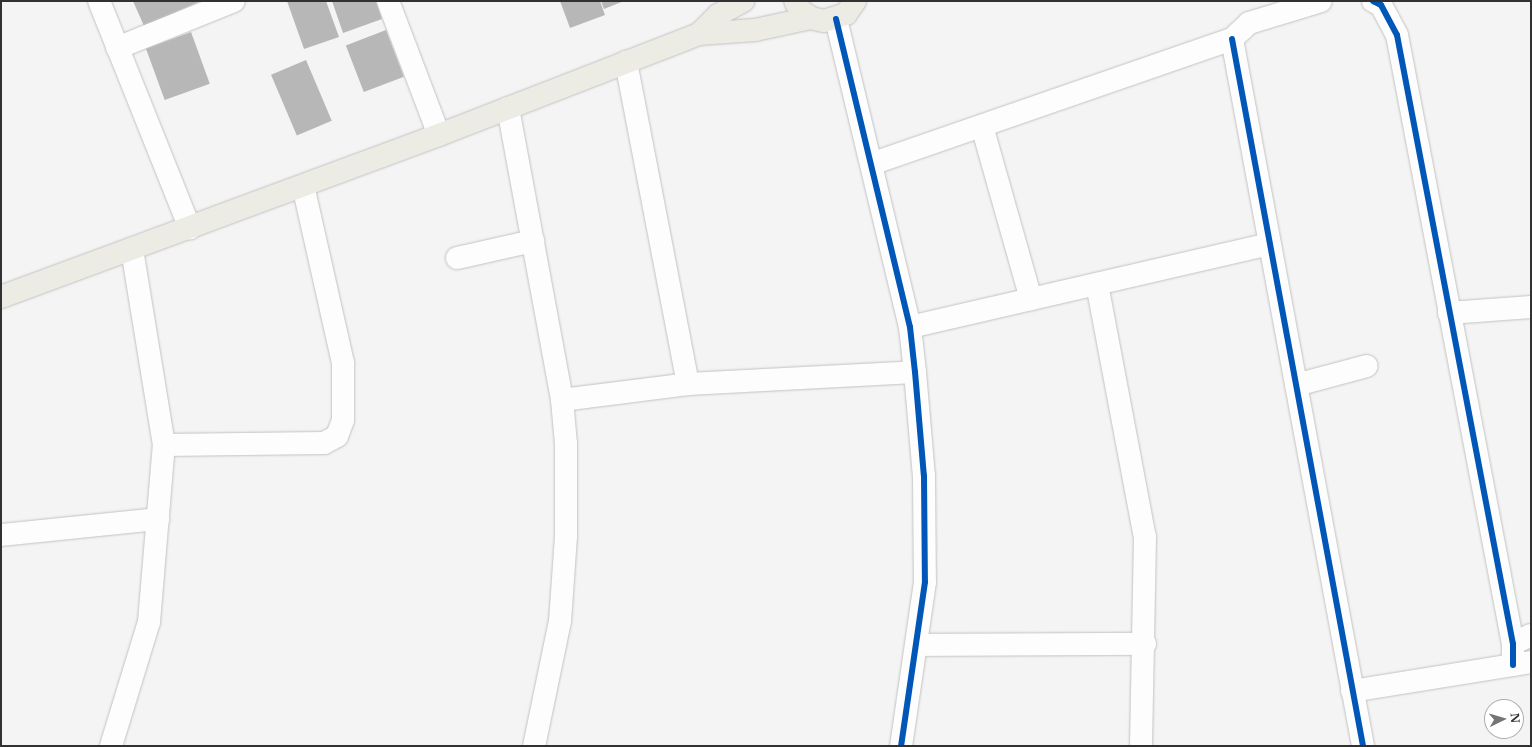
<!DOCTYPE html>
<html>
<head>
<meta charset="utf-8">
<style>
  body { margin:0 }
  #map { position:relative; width:1532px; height:747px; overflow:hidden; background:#f4f4f5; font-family:"Libre Baskerville",serif }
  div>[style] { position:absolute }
  .building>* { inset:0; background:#b7b7b7; transform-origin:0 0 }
  .roads { filter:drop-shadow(0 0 1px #c2c2c2) drop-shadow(0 0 1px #c2c2c2) }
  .minor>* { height:22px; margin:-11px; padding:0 11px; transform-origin:11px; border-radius:11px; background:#fdfdfe }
  .tertiary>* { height:22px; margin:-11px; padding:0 11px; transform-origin:11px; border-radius:11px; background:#fdfdfe }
  .primary>* { height:22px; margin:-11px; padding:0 11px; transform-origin:11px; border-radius:11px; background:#ecece4 }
  .cycleway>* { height:6px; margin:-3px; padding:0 3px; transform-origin:3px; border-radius:3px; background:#0057b8 }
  span { translate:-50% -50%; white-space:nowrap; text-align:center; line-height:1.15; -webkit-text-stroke:3.5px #fff; paint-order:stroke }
  .frame { position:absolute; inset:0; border:2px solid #313132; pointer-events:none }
  .north { position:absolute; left:1484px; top:699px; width:40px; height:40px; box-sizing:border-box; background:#fff; border:1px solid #adadad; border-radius:50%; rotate:85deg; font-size:11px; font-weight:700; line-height:16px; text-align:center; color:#313132 }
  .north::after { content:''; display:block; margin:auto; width:14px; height:18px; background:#757576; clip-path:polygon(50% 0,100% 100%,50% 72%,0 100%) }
</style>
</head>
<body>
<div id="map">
  <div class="building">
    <div style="clip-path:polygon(133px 1px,201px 1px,144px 26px)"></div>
    <div style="clip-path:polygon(287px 1px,326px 1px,339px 37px,304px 49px)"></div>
    <div style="clip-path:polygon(332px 1px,376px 1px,382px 19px,343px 33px)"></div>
    <div style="clip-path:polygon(560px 1px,600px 1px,605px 15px,570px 28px)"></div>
    <div style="clip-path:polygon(601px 1px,624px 1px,604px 9px)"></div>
    <div style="left:386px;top:30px;width:50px;height:43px;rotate:69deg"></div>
    <div style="left:191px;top:32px;width:55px;height:48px;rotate:70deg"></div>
    <div style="left:306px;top:60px;width:66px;height:38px;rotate:67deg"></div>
  </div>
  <div class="roads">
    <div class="minor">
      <div style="left:99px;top:1px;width:245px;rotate:68.2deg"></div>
      <div style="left:388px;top:1px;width:143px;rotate:69.2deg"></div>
      <div style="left:1373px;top:1px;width:9px;rotate:27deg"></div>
      <div style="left:1381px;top:5px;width:34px;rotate:62deg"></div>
      <div style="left:1397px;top:35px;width:620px;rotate:79.22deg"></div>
      <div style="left:1513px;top:644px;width:21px;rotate:90deg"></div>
      <div style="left:1232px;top:39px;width:719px;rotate:79.5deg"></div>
      <div style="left:117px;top:48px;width:126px;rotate:-21.9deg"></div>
      <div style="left:626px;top:62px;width:328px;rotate:79.1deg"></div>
      <div style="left:508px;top:108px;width:297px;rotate:79.5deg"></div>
      <div style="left:562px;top:400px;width:44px;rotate:84.8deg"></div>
      <div style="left:566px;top:444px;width:92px;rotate:90deg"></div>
      <div style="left:566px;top:536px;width:85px;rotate:94deg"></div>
      <div style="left:560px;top:621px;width:128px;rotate:101.7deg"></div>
      <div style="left:982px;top:126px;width:180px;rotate:74.2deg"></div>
      <div style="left:871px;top:164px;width:382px;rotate:-19.1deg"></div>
      <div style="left:1232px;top:39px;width:23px;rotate:-43deg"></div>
      <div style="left:1249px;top:23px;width:75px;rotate:-17deg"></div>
      <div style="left:457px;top:258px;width:78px;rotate:-12.6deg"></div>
      <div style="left:1097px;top:284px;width:258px;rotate:79.3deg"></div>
      <div style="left:1145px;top:537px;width:209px;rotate:91.1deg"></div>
      <div style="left:1449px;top:313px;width:82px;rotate:-4.2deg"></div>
      <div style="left:910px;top:327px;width:369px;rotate:-13deg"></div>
      <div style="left:1296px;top:385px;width:73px;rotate:-15deg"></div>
      <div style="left:562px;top:400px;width:127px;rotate:-7.2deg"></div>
      <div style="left:688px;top:384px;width:227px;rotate:-3deg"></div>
      <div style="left:164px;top:445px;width:160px;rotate:-0.7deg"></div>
      <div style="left:324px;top:443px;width:15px;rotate:-28deg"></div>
      <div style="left:337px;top:436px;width:17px;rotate:-69deg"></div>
      <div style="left:343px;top:420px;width:57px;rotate:-90deg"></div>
      <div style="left:343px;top:363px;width:181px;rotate:-102.7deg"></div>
      <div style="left:1px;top:535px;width:158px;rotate:-5.8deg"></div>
      <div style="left:1513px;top:644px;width:20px;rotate:-27deg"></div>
      <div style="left:918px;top:645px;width:227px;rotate:-0.3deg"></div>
      <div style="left:1352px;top:691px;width:181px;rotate:-9.2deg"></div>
      <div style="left:111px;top:746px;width:130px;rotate:-73deg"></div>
      <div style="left:149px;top:622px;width:178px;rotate:-85.2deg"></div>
      <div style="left:164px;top:445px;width:199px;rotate:-99.3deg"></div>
    </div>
    <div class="tertiary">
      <div style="left:836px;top:19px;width:317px;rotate:76.5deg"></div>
      <div style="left:910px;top:327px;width:45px;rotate:83.7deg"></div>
      <div style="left:915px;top:372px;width:104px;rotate:85.1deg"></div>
      <div style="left:924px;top:476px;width:106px;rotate:89.5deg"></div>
      <div style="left:925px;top:582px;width:166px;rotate:98.3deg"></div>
    </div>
    <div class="primary">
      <div style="left:795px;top:1px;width:10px;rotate:61deg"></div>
      <div style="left:800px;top:10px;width:14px;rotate:36deg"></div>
      <div style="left:811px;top:18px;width:13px;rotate:13deg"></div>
      <div style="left:824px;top:21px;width:23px;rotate:-18deg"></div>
      <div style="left:846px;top:14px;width:16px;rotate:-55deg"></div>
      <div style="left:699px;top:34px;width:27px;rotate:-45deg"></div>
      <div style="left:718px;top:15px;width:29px;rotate:-29deg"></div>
      <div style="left:1px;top:297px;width:467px;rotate:-20.3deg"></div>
      <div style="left:439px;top:135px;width:279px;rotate:-21.2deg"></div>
      <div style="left:699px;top:34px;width:56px;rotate:-4.1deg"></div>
      <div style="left:755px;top:30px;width:57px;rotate:-12.1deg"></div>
    </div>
  </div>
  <div class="cycleway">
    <div style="left:1373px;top:1px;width:9px;rotate:27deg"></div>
    <div style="left:1381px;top:5px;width:34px;rotate:62deg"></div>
    <div style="left:1397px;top:35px;width:620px;rotate:79.22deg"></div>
    <div style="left:1513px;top:644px;width:21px;rotate:90deg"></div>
    <div style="left:836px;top:19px;width:317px;rotate:76.5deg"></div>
    <div style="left:910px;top:327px;width:45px;rotate:83.7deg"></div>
    <div style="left:915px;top:372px;width:104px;rotate:85.1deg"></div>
    <div style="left:924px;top:476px;width:106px;rotate:89.5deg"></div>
    <div style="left:925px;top:582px;width:166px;rotate:98.3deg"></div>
    <div style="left:1232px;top:39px;width:719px;rotate:79.5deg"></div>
  </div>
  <div class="frame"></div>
  <div class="north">N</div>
</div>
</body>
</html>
